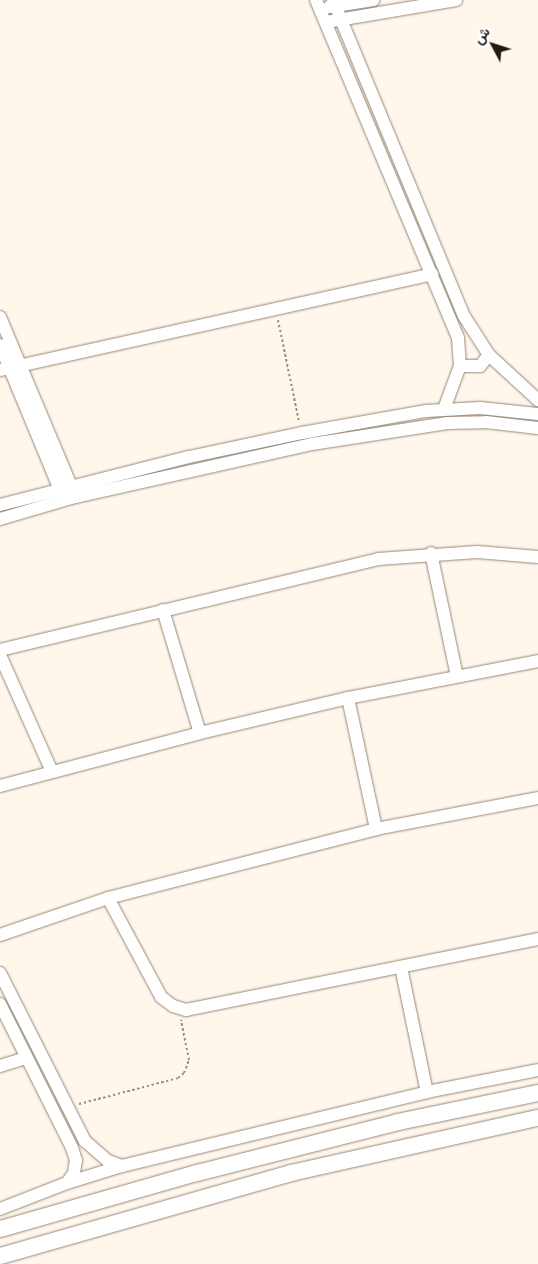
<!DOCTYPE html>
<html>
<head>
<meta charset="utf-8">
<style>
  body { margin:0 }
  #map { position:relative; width:538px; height:1264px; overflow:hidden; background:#fff6ec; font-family:Poppins,Vazirmatn,sans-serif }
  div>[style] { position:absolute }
  .path>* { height:2px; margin-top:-1px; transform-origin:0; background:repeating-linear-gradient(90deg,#968f86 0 2.5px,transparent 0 5px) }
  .roads { filter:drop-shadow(0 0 1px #948778) drop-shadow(0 0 1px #948778) }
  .minor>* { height:12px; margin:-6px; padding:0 6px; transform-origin:6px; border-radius:6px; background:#fff }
  .tertiary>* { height:16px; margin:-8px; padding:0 8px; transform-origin:8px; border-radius:8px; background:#fff }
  span { translate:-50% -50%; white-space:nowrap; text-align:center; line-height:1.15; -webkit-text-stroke:4px #fff; paint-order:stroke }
  .north { position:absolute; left:468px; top:20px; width:50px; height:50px; -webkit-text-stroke:4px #fff; paint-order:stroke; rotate:310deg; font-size:14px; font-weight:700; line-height:20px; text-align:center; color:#1f1a14 }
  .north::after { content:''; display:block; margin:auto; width:18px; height:22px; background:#1f1a14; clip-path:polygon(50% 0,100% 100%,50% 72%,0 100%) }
</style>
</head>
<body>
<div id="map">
  <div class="path">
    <div style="left:278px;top:320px;width:103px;rotate:78.3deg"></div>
    <div style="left:79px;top:1104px;width:102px;rotate:-14.7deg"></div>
    <div style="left:178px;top:1078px;width:8px;rotate:-40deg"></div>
    <div style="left:184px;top:1073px;width:14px;rotate:-69deg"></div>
    <div style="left:189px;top:1060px;width:41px;rotate:-101.3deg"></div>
  </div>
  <div class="roads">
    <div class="minor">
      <div style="left:316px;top:0;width:367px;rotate:67.2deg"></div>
      <div style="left:458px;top:338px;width:28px;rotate:86deg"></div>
      <div style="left:460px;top:366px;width:46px;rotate:110.4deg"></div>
      <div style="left:333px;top:0;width:342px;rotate:67.5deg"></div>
      <div style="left:464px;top:316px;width:46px;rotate:57.3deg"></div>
      <div style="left:489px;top:355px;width:67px;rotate:42.6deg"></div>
      <div style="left:329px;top:7px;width:45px;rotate:-9deg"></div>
      <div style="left:332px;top:21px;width:126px;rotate:-9.6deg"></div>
      <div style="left:0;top:317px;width:191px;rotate:67.2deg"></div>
      <div style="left:0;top:345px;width:162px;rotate:67.5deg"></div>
      <div style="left:460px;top:366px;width:20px"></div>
      <div style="left:480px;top:366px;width:14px;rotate:-51deg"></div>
      <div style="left:0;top:370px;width:443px;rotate:-12.5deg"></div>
      <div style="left:0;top:505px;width:195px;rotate:-14.3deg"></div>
      <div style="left:189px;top:457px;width:116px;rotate:-12deg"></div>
      <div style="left:302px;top:433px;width:126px;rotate:-10.1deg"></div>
      <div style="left:426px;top:411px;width:54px;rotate:-3.2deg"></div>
      <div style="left:480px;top:408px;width:58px;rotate:5.9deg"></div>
      <div style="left:0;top:519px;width:78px;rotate:-16.3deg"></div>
      <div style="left:75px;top:497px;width:243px;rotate:-12.6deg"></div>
      <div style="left:312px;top:444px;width:137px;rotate:-8.8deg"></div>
      <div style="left:447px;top:423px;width:39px;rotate:-1deg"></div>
      <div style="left:486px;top:422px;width:52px;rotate:6.6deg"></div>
      <div style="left:431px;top:553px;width:126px;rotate:78.1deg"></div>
      <div style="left:163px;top:610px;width:128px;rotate:73.3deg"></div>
      <div style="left:0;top:650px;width:389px;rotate:-13.5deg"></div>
      <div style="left:378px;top:559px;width:99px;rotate:-4deg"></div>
      <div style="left:477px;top:552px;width:61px;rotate:4.7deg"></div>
      <div style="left:0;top:655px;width:128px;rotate:66deg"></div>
      <div style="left:348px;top:698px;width:134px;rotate:77.9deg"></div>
      <div style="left:0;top:786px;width:207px;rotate:-14.8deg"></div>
      <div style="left:200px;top:733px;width:152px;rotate:-13.3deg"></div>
      <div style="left:348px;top:698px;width:194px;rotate:-11deg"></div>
      <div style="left:108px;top:898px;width:112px;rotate:61.8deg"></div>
      <div style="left:161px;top:997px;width:15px;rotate:37deg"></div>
      <div style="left:173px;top:1006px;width:14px;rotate:17deg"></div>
      <div style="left:186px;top:1010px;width:359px;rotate:-11.4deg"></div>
      <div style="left:0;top:935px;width:114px;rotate:-18.9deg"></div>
      <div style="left:108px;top:898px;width:277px;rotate:-14.4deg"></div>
      <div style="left:376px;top:829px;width:165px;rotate:-10.8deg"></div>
      <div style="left:401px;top:967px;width:128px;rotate:78.3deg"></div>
      <div style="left:0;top:973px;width:188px;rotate:63.2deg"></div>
      <div style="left:85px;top:1141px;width:30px;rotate:41deg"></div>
      <div style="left:108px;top:1161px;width:15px;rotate:20deg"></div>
      <div style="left:0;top:1004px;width:161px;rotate:63.4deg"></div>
      <div style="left:72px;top:1148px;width:13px;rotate:72deg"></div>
      <div style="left:76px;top:1160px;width:13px;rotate:99deg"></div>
      <div style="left:74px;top:1173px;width:12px;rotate:125deg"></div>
      <div style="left:0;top:1066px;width:28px;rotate:-17deg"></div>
      <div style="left:0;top:1209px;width:72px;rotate:-21.2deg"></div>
      <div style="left:67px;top:1183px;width:58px;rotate:-17.2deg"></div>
      <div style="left:122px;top:1166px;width:314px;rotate:-13.6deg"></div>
      <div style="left:427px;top:1092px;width:113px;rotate:-11.2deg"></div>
    </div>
    <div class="tertiary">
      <div style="left:0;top:1229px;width:205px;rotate:-15.9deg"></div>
      <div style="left:197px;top:1173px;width:207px;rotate:-14.2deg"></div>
      <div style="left:398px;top:1122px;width:143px;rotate:-11.7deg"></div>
      <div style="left:0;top:1256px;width:303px;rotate:-15.9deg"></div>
      <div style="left:291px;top:1173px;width:253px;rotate:-12.6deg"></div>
    </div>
  </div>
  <div class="north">ش</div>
</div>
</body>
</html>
